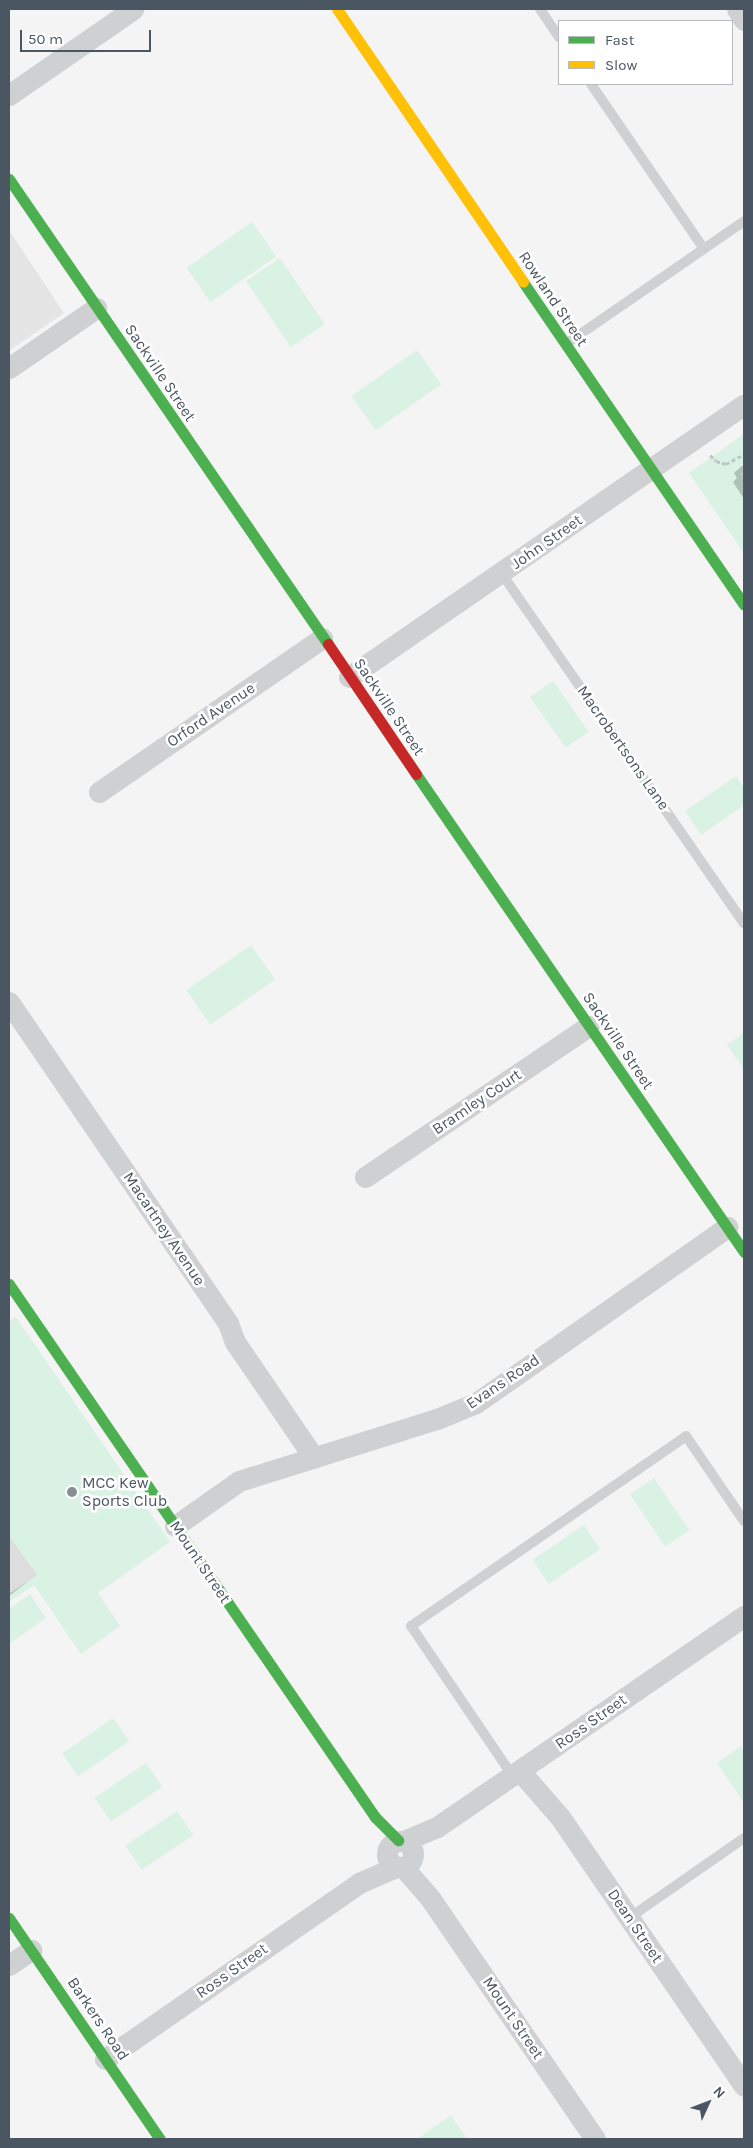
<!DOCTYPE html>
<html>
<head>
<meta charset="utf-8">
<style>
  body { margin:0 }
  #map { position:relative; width:753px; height:2148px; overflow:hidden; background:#f4f4f4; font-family:Karla,sans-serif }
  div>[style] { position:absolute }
  .education>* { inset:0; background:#e6e5e6 }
  .green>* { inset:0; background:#d9f2e3; transform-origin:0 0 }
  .shadow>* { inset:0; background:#0003 }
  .building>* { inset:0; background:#ddddde }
  .path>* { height:3px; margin-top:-1.5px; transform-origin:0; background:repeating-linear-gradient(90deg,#bcc7c4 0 4px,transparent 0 6.5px) }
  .lane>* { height:10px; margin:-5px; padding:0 5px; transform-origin:5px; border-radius:5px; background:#ced0d2 }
  .street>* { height:21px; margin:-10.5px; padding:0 10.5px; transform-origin:10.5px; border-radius:10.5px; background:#ced0d2 }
  .street>.ring { margin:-10.5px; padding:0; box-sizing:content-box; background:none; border:21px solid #ced0d2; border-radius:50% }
  .fast>* { height:11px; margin:-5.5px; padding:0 5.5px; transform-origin:5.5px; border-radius:5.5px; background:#4caf50 }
  .slow>* { height:11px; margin:-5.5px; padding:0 5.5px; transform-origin:5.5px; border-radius:5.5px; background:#ffc107 }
  .jam>* { height:11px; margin:-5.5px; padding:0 5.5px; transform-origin:5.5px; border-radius:5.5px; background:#c62828 }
  .dots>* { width:14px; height:14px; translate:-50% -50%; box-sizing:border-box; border:2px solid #fff; border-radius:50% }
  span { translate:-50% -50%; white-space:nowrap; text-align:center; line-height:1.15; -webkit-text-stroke:5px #fff; paint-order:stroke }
  .street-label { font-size:16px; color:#4a5661 }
  .poi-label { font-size:16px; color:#4a5661 }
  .left { translate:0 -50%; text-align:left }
  .frame { position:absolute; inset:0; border:10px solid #4a5661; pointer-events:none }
  .legend { position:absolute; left:558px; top:20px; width:175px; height:65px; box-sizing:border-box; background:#fff; border:1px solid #b7bbc0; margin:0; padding:6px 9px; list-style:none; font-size:15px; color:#4a5661 }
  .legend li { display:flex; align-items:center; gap:10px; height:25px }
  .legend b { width:25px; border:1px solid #b7bbc0 }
  .north { position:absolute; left:683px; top:2078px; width:50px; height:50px; -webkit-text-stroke:4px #fff; paint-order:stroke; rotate:47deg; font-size:14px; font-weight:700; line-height:20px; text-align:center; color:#4a5661 }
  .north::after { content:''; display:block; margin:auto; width:18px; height:22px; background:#4a5661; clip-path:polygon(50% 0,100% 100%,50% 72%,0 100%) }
  .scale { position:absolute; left:20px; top:30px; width:131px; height:22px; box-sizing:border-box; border:2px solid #4a5661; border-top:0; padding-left:6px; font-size:15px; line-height:18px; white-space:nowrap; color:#4a5661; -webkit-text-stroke:4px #fff; paint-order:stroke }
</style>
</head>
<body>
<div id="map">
  <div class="education">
    <div style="clip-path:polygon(9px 230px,64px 313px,9px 351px)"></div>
  </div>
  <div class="green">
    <div style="left:252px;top:222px;width:42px;height:80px;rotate:55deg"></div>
    <div style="left:280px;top:258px;width:80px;height:41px;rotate:56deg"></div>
    <div style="left:417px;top:350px;width:42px;height:80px;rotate:55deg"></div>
    <div style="clip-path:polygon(744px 434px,744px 462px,741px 465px,744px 471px,740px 474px,744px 480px,744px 553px,689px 473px)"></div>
    <div style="left:553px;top:681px;width:62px;height:28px;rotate:55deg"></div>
    <div style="clip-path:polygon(736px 776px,744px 788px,744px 805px,701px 835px,685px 811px)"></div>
    <div style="left:251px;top:945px;width:42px;height:79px;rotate:55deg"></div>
    <div style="clip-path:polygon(744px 1033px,744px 1069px,727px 1045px)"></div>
    <div style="clip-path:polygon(16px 1317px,170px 1542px,98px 1593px,120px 1626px,81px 1654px,34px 1585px,9px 1602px,9px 1322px)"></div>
    <div style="left:654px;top:1478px;width:63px;height:29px;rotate:56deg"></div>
    <div style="left:584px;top:1525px;width:29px;height:62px;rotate:56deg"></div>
    <div style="clip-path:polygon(30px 1594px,46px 1618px,9px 1644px,9px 1609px)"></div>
    <div style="left:113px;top:1718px;width:28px;height:62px;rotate:55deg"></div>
    <div style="clip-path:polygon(741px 1746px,744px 1752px,744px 1803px,717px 1763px)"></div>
    <div style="left:146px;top:1763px;width:29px;height:62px;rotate:56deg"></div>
    <div style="left:177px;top:1811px;width:29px;height:62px;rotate:56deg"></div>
    <div style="clip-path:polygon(451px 2115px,467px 2139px,417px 2139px)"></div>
  </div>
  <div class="shadow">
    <div style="clip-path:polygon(744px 464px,744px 499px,733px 482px,737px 478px,734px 473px)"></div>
    <div style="clip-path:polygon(9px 1537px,36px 1575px,9px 1596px)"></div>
  </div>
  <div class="building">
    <div style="clip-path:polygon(9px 1536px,37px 1575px,9px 1594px)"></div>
  </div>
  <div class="path">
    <div style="left:710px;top:455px;width:8px;rotate:45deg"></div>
    <div style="left:716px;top:461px;width:10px;rotate:17deg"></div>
    <div style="left:726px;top:464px;width:21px;rotate:-29deg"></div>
  </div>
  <div class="lane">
    <div style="left:540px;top:9px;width:34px;rotate:56deg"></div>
    <div style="left:591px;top:84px;width:200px;rotate:55.6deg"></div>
    <div style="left:566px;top:344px;width:216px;rotate:-34.6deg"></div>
    <div style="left:502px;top:574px;width:425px;rotate:55.3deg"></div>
    <div style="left:512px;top:1775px;width:180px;rotate:-124.1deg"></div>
    <div style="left:411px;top:1626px;width:334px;rotate:-34.6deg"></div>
    <div style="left:686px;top:1436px;width:103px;rotate:55.7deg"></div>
    <div style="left:629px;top:1918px;width:140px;rotate:-34.8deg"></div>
  </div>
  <div class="street">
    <div style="left:737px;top:9px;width:13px;rotate:58deg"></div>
    <div style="left:9px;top:95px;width:151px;rotate:-34.7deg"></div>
    <div style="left:9px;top:368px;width:106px;rotate:-34.6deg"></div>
    <div style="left:349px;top:677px;width:480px;rotate:-34.6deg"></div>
    <div style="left:99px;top:792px;width:271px;rotate:-34.6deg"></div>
    <div style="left:9px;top:1002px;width:389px;rotate:55.7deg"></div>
    <div style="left:228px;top:1323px;width:20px;rotate:70deg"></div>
    <div style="left:235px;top:1342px;width:140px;rotate:55.7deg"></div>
    <div style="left:365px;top:1177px;width:270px;rotate:-34deg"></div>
    <div style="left:175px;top:1526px;width:78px;rotate:-35.1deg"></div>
    <div style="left:239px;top:1481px;width:207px;rotate:-17.4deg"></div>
    <div style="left:437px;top:1419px;width:42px;rotate:-22.3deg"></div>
    <div style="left:476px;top:1403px;width:307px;rotate:-35deg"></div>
    <div style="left:520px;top:1771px;width:61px;rotate:49deg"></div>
    <div style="left:560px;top:1817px;width:326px;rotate:55.6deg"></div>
    <div class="ring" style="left:387px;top:1841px;width:5px;height:5px"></div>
    <div style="left:404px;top:1841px;width:36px;rotate:-23deg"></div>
    <div style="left:437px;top:1827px;width:373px;rotate:-34.5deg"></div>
    <div style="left:403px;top:1867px;width:41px;rotate:48.9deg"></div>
    <div style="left:430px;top:1898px;width:292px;rotate:55.6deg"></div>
    <div style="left:9px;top:1965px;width:27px;rotate:-34deg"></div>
    <div style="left:105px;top:2059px;width:309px;rotate:-34.7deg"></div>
    <div style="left:359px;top:1883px;width:40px;rotate:-23.4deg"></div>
  </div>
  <div class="fast">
    <div style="left:9px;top:179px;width:564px;rotate:55.55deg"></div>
    <div style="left:523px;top:282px;width:391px;rotate:55.6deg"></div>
    <div style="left:416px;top:774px;width:580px;rotate:55.54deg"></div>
    <div style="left:9px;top:1284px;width:647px;rotate:55.52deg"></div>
    <div style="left:375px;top:1817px;width:33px;rotate:45deg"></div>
    <div style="left:9px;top:1918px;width:268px;rotate:55.7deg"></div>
  </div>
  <div class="slow">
    <div style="left:337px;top:9px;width:330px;rotate:55.7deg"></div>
  </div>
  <div class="jam">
    <div style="left:328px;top:644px;width:157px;rotate:55.9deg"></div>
  </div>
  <div class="dots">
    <div style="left:72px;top:1492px;background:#868d94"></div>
  </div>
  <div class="street-label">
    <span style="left:553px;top:299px;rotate:56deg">Rowland Street</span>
    <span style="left:160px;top:373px;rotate:56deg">Sackville Street</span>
    <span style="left:547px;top:542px;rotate:-35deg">John Street</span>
    <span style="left:389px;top:707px;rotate:56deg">Sackville Street</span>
    <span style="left:211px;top:715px;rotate:-34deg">Orford Avenue</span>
    <span style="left:623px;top:748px;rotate:55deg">Macrobertsons Lane</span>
    <span style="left:618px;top:1041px;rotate:56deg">Sackville Street</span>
    <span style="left:477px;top:1102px;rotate:-34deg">Bramley Court</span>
    <span style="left:164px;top:1229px;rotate:56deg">Macartney Avenue</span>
    <span style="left:503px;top:1382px;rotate:-34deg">Evans Road</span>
    <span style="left:200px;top:1562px;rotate:56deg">Mount Street</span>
    <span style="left:591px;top:1722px;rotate:-35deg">Ross Street</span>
    <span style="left:635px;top:1926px;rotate:56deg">Dean Street</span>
    <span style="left:232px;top:1971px;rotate:-35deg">Ross Street</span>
    <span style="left:513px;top:2018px;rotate:56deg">Mount Street</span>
    <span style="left:98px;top:2019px;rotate:56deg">Barkers Road</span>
  </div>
  <div class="poi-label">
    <span class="left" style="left:82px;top:1492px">MCC Kew<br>Sports Club</span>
  </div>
  <div class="frame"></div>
  <ul class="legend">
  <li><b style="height:6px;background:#4caf50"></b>Fast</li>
  <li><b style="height:6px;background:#ffc107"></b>Slow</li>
  </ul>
  <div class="north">N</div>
  <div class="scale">50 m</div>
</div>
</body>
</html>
